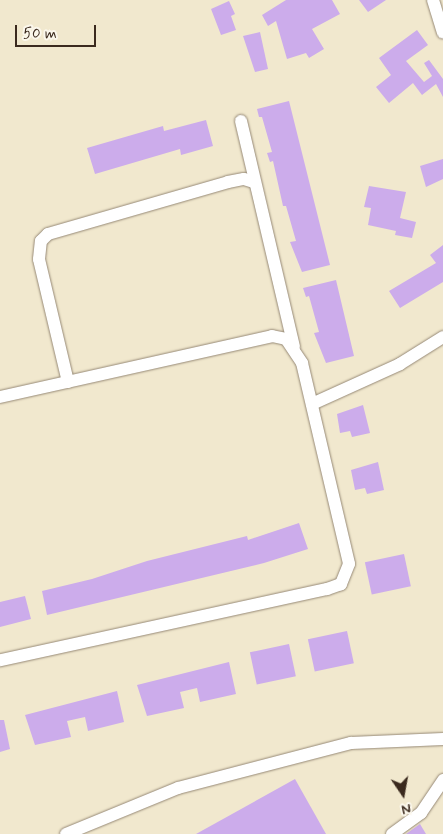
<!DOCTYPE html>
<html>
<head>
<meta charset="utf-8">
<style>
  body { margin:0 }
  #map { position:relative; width:443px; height:834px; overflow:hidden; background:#f1e8ce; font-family:Mynerve,sans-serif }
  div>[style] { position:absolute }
  .building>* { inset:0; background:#ccaceb; transform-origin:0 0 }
  .roads { filter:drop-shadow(0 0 1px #968976) drop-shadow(0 0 1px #968976) }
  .minor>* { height:12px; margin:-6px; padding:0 6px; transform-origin:6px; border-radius:6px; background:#fff }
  span { translate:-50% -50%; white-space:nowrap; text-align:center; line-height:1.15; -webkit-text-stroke:4.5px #fbf7ec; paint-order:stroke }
  .north { position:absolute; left:378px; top:769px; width:50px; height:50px; -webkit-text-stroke:4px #fbf7ec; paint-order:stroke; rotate:168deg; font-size:14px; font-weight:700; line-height:20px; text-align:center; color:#3b2a1e }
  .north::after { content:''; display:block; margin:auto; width:18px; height:22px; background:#3b2a1e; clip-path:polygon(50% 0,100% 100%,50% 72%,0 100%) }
  .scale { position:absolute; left:15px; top:25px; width:81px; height:22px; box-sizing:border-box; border:2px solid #3b2a1e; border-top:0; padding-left:6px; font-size:15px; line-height:18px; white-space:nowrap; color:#3b2a1e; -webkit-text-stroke:4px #fbf7ec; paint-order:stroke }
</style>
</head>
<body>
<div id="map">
  <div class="building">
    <div style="clip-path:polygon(286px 0,332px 0,340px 14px,312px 29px,324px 49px,309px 58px,306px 53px,287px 59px,276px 21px,268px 26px,262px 15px)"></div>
    <div style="clip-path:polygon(359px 0,386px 0,368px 12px)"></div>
    <div style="clip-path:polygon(229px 1px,235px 14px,231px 16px,236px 30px,221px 35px,211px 9px)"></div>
    <div style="clip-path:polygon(417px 30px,428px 45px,406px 61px,424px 82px,432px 76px,424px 63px,429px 60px,443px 79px,443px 97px,436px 84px,422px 95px,413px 83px,389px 103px,376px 87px,391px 75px,379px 58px)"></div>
    <div style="clip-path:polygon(260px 32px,268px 69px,255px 72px,243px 36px)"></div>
    <div style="clip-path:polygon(289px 101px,330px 265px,302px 272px,290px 242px,296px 241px,286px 206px,283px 206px,273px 161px,270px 162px,267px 153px,272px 152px,262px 117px,259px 117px,257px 109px)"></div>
    <div style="clip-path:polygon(206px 120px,213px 146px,181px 155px,180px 149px,95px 174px,87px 148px,163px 126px,164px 131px)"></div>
    <div style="clip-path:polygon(443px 159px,443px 179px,426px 187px,420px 166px)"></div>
    <div style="clip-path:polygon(369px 186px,406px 192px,400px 218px,416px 222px,412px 238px,395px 235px,396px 231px,368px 225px,371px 208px,364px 207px)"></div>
    <div style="clip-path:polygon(443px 245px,443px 282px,400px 308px,389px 291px,436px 263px,430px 255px)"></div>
    <div style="clip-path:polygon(336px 280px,354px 356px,326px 363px,314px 333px,319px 332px,309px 296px,306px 297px,303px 288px)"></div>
    <div style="clip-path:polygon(363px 405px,370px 433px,352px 437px,350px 431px,340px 433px,337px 414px)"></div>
    <div style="clip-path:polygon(378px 462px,384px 490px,367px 494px,365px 488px,355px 490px,351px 470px)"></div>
    <div style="clip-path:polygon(299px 523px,308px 549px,264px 563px,47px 615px,42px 591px,92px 579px,147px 561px,247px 536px,248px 540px)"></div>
    <div style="left:404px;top:554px;width:33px;height:40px;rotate:78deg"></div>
    <div style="clip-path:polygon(25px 596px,31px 619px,0 627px,0 602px)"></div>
    <div style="left:347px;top:631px;width:33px;height:40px;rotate:78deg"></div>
    <div style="left:289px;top:644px;width:33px;height:40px;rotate:78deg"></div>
    <div style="clip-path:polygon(229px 662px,236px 694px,200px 702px,197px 688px,180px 692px,184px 708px,147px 716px,137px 685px)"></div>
    <div style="clip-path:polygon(117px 691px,124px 722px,88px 731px,85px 717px,67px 721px,71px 737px,35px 745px,25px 715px)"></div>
    <div style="clip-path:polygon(0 720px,4px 720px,10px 749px,0 752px)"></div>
    <div style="clip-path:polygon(295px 779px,326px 834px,196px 834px)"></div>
    <div style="clip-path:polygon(420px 824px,426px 834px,406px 834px)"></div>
  </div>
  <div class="roads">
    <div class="minor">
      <div style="left:433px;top:0;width:34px;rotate:73deg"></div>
      <div style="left:241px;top:121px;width:232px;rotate:76.8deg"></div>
      <div style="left:68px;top:382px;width:126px;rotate:-103.3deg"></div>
      <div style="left:39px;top:259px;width:18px;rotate:-84deg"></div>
      <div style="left:41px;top:241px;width:10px;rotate:-45deg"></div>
      <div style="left:48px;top:234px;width:187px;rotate:-16.1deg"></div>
      <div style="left:228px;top:182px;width:16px;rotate:-11deg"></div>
      <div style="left:244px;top:179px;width:10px;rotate:17deg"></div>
      <div style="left:0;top:397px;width:279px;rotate:-12.6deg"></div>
      <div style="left:272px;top:336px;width:14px;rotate:12deg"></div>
      <div style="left:286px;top:339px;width:29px;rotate:56deg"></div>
      <div style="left:302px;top:363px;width:206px;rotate:76.8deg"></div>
      <div style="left:349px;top:564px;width:22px;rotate:112deg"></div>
      <div style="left:341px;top:584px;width:15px;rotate:160deg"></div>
      <div style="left:327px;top:589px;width:335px;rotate:167.7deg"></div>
      <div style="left:312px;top:404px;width:97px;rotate:-24.4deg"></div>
      <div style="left:400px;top:364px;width:51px;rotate:-32.1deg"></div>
      <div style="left:66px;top:834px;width:121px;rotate:-22.3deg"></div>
      <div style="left:178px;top:788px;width:179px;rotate:-14.6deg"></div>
      <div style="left:351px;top:743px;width:92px;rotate:-2.5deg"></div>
      <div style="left:392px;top:834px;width:36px;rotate:-36deg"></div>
      <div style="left:421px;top:813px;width:40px;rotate:-56deg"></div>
    </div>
  </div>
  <div class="north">N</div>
  <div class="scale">50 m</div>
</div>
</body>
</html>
